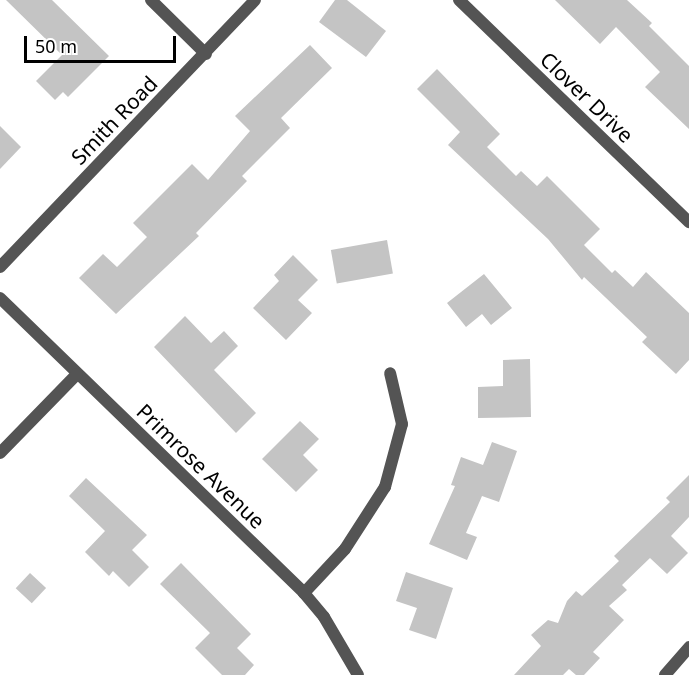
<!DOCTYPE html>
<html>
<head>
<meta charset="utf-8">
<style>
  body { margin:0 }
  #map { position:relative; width:689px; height:675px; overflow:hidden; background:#fff; font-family:"Noto Sans",sans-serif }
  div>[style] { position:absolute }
  .building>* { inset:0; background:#c4c4c4; transform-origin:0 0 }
  .street>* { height:12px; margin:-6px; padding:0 6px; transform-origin:6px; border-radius:6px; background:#545454 }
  span { translate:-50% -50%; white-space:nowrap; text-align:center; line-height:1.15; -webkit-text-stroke:5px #fff; paint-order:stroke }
  .street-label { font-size:21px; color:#000 }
  .scale { position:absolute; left:24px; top:36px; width:152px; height:27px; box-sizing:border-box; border:3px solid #000; border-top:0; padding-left:8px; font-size:18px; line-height:21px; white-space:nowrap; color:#000; -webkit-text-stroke:4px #fff; paint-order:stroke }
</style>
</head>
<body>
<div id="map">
  <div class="building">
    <div style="clip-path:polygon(6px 0,52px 0,109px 56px,68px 97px,63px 92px,55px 100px,36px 81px,62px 55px)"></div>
    <div style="clip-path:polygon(335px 0,347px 0,386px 31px,366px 57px,319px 22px)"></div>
    <div style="clip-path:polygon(555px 0,627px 0,652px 23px,649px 26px,689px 66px,689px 129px,645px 87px,660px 72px,616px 27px,600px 44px)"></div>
    <div style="clip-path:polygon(310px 45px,332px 68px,281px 118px,290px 128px,242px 176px,247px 181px,196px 233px,199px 236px,116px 314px,79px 278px,103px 254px,117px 267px,147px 237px,133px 223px,192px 164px,208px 180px,250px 131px,235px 116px)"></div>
    <div style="clip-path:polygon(437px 69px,500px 134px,487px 147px,516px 176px,521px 171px,537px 186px,547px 176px,600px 229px,584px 245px,612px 273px,615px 270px,633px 287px,646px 272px,689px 313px,689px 360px,676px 374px,642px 342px,647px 337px,584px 277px,582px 280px,548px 239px,448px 145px,460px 132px,417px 89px)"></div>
    <div style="clip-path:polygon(0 126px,21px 147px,0 169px)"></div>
    <div style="left:387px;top:240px;width:34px;height:57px;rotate:80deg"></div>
    <div style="clip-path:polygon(293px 255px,318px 280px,298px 300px,312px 313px,286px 340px,253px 308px,279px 281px,274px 275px)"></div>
    <div style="clip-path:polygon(484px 274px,512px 308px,491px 325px,482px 314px,466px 327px,447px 303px)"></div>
    <div style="clip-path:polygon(185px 316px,211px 343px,224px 331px,238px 346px,214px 370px,256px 413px,236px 433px,154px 347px)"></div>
    <div style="clip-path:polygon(530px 359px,531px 417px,478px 418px,478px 387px,503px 386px,503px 360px)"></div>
    <div style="clip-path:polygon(300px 421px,319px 439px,303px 455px,318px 470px,296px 492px,262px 459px)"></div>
    <div style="clip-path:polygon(492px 442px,517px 451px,499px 502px,482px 496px,466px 533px,477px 537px,467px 560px,429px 544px,455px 486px,451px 485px,461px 457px,483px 465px)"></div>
    <div style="clip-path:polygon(689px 475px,689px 517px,671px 536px,688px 553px,667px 574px,650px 558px,622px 585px,627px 590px,609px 606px,624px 620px,593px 652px,600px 658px,584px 675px,576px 675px,569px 669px,563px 675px,514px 675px,541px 646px,531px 635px,548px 620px,558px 623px,567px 601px,576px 591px,582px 596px,619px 561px,614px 556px,670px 502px,666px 498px)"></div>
    <div style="clip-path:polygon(86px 478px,147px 535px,132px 550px,149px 567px,129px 587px,113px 571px,109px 576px,85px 552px,105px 531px,69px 496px)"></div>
    <div style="clip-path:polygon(181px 563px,251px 634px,237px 648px,254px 665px,245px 675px,222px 675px,195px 648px,210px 633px,160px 584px)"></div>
    <div style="clip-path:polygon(406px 572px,453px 588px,436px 639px,409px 630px,417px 608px,396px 601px)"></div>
    <div style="left:30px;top:573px;width:22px;height:21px;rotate:43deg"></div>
  </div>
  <div class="street">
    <div style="left:151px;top:0;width:77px;rotate:44.5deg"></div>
    <div style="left:459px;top:0;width:320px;rotate:44deg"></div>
    <div style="left:0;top:267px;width:369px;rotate:-46.3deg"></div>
    <div style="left:0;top:298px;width:424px;rotate:44.1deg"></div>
    <div style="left:304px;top:593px;width:31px;rotate:50deg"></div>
    <div style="left:324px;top:617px;width:67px;rotate:59.6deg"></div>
    <div style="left:0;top:453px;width:110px;rotate:-45.7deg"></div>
    <div style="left:304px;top:593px;width:60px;rotate:-47deg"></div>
    <div style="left:345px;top:549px;width:74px;rotate:-57.2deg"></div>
    <div style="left:385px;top:487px;width:65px;rotate:-74.9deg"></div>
    <div style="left:402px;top:424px;width:52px;rotate:-103.2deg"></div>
    <div style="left:665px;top:675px;width:37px;rotate:-49deg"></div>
  </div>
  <div class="street-label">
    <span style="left:587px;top:97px;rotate:44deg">Clover Drive</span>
    <span style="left:114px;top:120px;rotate:-46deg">Smith Road</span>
    <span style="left:201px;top:466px;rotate:44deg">Primrose Avenue</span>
  </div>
  <div class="scale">50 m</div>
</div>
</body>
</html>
